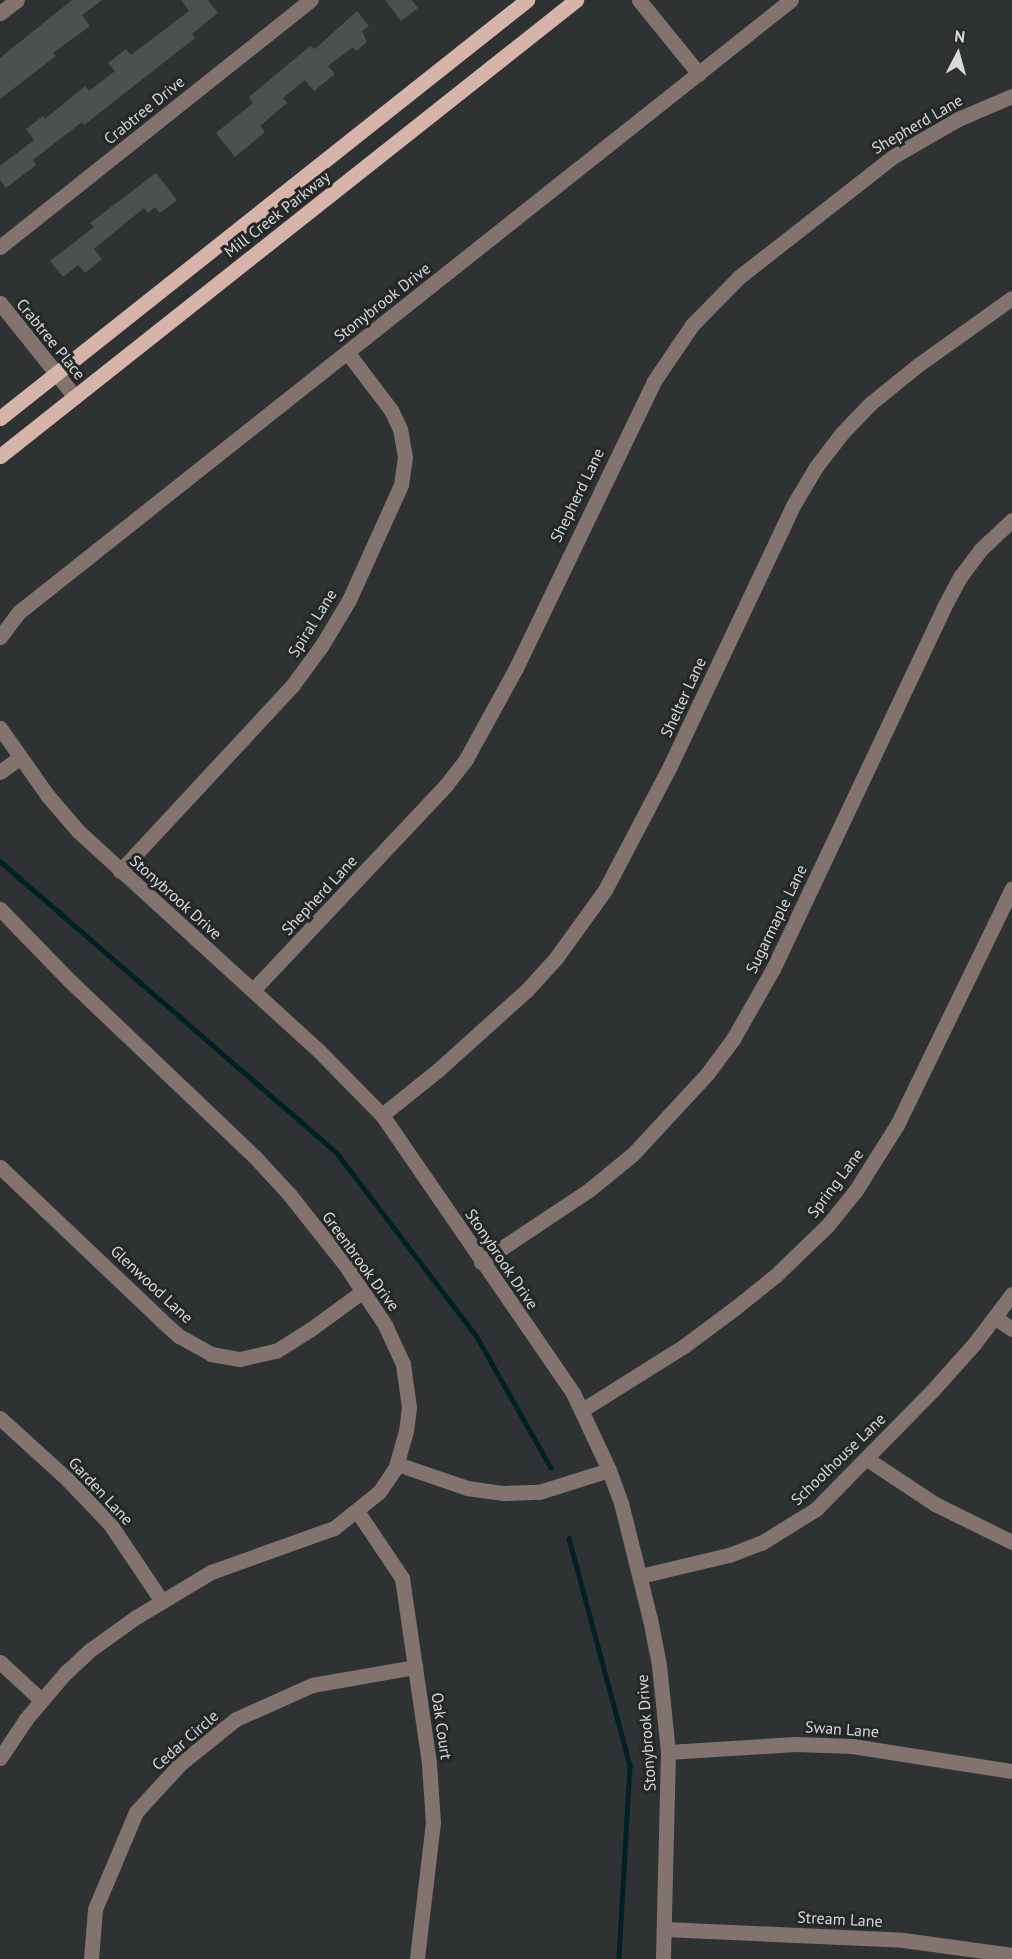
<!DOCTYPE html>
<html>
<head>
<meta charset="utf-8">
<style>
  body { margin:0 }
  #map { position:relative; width:1012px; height:1959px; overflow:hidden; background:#2f3232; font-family:"PT Sans",sans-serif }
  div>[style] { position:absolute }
  .stream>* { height:4.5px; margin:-2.25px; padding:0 2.25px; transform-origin:2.25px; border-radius:2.25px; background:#002022 }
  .building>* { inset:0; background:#4c5050 }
  .minor>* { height:15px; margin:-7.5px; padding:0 7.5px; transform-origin:7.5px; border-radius:7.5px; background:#83736e }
  .major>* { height:15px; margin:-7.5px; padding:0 7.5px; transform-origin:7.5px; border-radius:7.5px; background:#d6b4aa }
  span { translate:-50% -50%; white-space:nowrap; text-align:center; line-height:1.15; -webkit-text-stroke:6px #252828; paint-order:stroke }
  .street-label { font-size:16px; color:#d8dada }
  .north { position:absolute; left:928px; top:24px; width:60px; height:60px; -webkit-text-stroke:4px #252828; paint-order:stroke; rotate:6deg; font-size:16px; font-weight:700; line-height:24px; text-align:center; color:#d8dada }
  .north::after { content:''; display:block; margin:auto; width:21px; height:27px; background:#d8dada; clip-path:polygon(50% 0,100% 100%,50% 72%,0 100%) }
</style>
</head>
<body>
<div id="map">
  <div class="stream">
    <div style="left:0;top:861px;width:446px;rotate:40.9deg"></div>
    <div style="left:337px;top:1153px;width:231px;rotate:52.7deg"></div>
    <div style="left:477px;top:1337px;width:150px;rotate:60.5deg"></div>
    <div style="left:569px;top:1538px;width:236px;rotate:75deg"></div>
    <div style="left:630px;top:1766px;width:193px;rotate:93.3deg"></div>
  </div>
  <div class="building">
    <div style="clip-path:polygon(72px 0,102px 0,82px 15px,90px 26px,53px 53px,56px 56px,0 99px,0 58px)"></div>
    <div style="clip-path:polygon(181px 0,208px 0,218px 13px,192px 34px,195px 38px,84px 125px,82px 122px,33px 160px,36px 165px,6px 188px,0 180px,0 166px,34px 140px,26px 129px,43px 116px,45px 119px,85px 86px,89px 91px,115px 71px,108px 63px,126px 49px,131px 55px,189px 11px)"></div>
    <div style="clip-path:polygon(385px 0,412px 0,418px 8px,401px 21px)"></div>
    <div style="clip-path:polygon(357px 11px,369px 26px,362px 31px,367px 42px,356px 51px,353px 47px,328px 66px,335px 74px,314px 91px,305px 80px,283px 98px,287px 103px,260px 126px,265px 132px,235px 157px,216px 133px,253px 103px,249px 97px,310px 46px,315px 49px)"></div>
    <div style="clip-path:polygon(156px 173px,177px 200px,160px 213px,155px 207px,148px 213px,144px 208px,94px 249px,102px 259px,85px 273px,78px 265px,63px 277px,50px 261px,94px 227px,90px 223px)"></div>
  </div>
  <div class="minor">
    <div style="left:639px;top:0;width:95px;rotate:51deg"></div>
    <div style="left:0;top:13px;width:21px;rotate:-37deg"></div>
    <div style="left:0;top:247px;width:397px;rotate:-38.5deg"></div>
    <div style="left:0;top:303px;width:120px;rotate:51.4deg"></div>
    <div style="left:0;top:637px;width:31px;rotate:-53deg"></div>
    <div style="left:19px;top:612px;width:985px;rotate:-38.41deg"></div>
    <div style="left:0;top:728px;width:83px;rotate:54.8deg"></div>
    <div style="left:48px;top:796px;width:46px;rotate:49.4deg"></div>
    <div style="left:78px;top:831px;width:326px;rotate:42.4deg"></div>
    <div style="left:319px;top:1051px;width:90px;rotate:45.5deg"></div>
    <div style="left:382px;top:1115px;width:337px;rotate:55.5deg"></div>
    <div style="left:573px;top:1393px;width:85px;rotate:64.9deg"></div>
    <div style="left:609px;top:1470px;width:35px;rotate:70deg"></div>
    <div style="left:621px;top:1503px;width:120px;rotate:76deg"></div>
    <div style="left:650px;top:1619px;width:47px;rotate:78.9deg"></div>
    <div style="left:659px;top:1665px;width:87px;rotate:84.1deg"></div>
    <div style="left:668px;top:1752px;width:207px;rotate:91.4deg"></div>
    <div style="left:0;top:772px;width:24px;rotate:-36deg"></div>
    <div style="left:120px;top:871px;width:253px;rotate:-47.1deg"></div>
    <div style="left:292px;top:686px;width:51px;rotate:-53.8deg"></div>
    <div style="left:322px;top:645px;width:52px;rotate:-59deg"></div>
    <div style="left:349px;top:600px;width:126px;rotate:-65.7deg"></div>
    <div style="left:401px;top:485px;width:28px;rotate:-82deg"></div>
    <div style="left:405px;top:457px;width:28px;rotate:-100deg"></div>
    <div style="left:400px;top:429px;width:21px;rotate:-115deg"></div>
    <div style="left:391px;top:410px;width:73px;rotate:-127.2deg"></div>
    <div style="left:0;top:909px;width:100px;rotate:45.8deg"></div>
    <div style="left:70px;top:981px;width:254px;rotate:43.6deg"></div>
    <div style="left:254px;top:1156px;width:52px;rotate:47.4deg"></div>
    <div style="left:289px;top:1194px;width:92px;rotate:51.6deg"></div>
    <div style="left:346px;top:1266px;width:71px;rotate:56.5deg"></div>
    <div style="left:385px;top:1325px;width:43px;rotate:65.2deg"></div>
    <div style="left:403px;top:1364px;width:43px;rotate:82.1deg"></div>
    <div style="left:409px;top:1407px;width:24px;rotate:97deg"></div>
    <div style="left:406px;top:1431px;width:37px;rotate:106deg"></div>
    <div style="left:396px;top:1467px;width:30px;rotate:124deg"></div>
    <div style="left:379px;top:1492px;width:58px;rotate:141.3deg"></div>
    <div style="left:334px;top:1528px;width:131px;rotate:160.3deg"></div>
    <div style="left:211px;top:1572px;width:87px;rotate:149deg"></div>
    <div style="left:136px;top:1617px;width:57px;rotate:144.3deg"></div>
    <div style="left:90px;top:1650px;width:33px;rotate:137deg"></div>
    <div style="left:66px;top:1672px;width:62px;rotate:130.4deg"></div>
    <div style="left:26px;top:1719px;width:47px;rotate:123.7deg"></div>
    <div style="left:253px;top:990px;width:282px;rotate:-46.7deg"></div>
    <div style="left:446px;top:785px;width:33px;rotate:-52deg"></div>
    <div style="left:466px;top:759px;width:104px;rotate:-61.2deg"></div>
    <div style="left:516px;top:668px;width:318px;rotate:-64.3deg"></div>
    <div style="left:654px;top:381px;width:68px;rotate:-55.8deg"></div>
    <div style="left:692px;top:325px;width:67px;rotate:-45.6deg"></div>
    <div style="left:739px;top:277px;width:197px;rotate:-38deg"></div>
    <div style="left:894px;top:156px;width:74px;rotate:-30deg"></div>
    <div style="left:958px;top:119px;width:59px;rotate:-23.1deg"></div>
    <div style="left:382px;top:1115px;width:72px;rotate:-38.8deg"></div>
    <div style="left:438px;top:1070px;width:120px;rotate:-42deg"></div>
    <div style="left:527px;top:990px;width:43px;rotate:-47.8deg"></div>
    <div style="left:556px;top:958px;width:84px;rotate:-54.2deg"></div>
    <div style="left:605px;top:890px;width:140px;rotate:-62.3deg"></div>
    <div style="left:670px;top:766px;width:290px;rotate:-64.7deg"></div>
    <div style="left:794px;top:504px;width:43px;rotate:-59.3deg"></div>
    <div style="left:816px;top:467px;width:43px;rotate:-52.6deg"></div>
    <div style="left:842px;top:433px;width:42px;rotate:-46deg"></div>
    <div style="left:871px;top:403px;width:60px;rotate:-39deg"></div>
    <div style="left:918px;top:365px;width:115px;rotate:-35.5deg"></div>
    <div style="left:0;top:1167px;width:222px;rotate:43.5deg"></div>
    <div style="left:161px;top:1320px;width:24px;rotate:42deg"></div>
    <div style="left:179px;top:1336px;width:37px;rotate:29deg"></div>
    <div style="left:211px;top:1354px;width:29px;rotate:10deg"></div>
    <div style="left:240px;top:1359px;width:37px;rotate:-13deg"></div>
    <div style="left:276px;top:1351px;width:41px;rotate:-32.2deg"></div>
    <div style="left:311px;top:1329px;width:64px;rotate:-36.2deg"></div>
    <div style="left:481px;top:1262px;width:130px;rotate:-33.7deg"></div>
    <div style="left:589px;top:1190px;width:57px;rotate:-39.3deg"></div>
    <div style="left:633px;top:1154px;width:109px;rotate:-47.2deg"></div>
    <div style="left:707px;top:1074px;width:44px;rotate:-53.4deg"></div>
    <div style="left:733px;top:1039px;width:81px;rotate:-60.3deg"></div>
    <div style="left:773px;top:969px;width:400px;rotate:-64.7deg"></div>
    <div style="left:944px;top:607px;width:34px;rotate:-62deg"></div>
    <div style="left:960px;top:577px;width:34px;rotate:-53deg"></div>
    <div style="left:980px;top:550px;width:44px;rotate:-43.2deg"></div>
    <div style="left:996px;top:1318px;width:19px;rotate:35deg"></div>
    <div style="left:582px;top:1410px;width:120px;rotate:-32.1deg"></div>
    <div style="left:684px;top:1346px;width:64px;rotate:-36.7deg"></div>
    <div style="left:735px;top:1308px;width:53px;rotate:-38.8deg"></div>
    <div style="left:776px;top:1275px;width:71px;rotate:-43.9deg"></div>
    <div style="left:827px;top:1226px;width:46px;rotate:-51.1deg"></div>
    <div style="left:856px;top:1190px;width:77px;rotate:-57.8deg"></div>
    <div style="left:897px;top:1125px;width:263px;rotate:-64.1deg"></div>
    <div style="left:0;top:1418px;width:91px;rotate:42.3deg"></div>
    <div style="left:67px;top:1479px;width:62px;rotate:46.3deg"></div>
    <div style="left:110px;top:1524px;width:92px;rotate:56.1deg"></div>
    <div style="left:867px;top:1459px;width:82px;rotate:33.5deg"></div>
    <div style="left:935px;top:1504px;width:86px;rotate:26.3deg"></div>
    <div style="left:397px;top:1464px;width:74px;rotate:18.9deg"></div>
    <div style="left:467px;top:1488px;width:37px;rotate:8deg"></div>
    <div style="left:504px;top:1493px;width:35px;rotate:-2deg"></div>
    <div style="left:539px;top:1492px;width:73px;rotate:-17.4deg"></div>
    <div style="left:357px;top:1511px;width:81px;rotate:56.1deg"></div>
    <div style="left:402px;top:1578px;width:188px;rotate:81.7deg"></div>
    <div style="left:429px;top:1764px;width:58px;rotate:86.1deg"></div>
    <div style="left:433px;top:1822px;width:138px;rotate:96.7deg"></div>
    <div style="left:640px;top:1576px;width:91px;rotate:-13.3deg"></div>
    <div style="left:729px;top:1555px;width:34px;rotate:-21deg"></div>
    <div style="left:761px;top:1543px;width:65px;rotate:-31.7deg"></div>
    <div style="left:816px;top:1509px;width:165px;rotate:-45.5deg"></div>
    <div style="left:932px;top:1391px;width:63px;rotate:-48.2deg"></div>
    <div style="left:974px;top:1344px;width:63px;rotate:-52.8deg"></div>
    <div style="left:0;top:1662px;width:56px;rotate:42.8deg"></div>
    <div style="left:668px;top:1752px;width:127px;rotate:-3.6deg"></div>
    <div style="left:795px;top:1744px;width:57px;rotate:2deg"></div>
    <div style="left:852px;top:1746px;width:162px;rotate:8.9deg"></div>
    <div style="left:665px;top:1929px;width:238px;rotate:2.6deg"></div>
    <div style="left:903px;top:1940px;width:110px;rotate:7.8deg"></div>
    <div style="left:91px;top:1959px;width:50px;rotate:-85.4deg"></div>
    <div style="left:95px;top:1909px;width:105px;rotate:-67.1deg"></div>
    <div style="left:136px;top:1812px;width:65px;rotate:-47.5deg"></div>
    <div style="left:180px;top:1764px;width:72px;rotate:-38.8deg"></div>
    <div style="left:236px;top:1719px;width:83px;rotate:-24.1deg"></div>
    <div style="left:312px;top:1685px;width:105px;rotate:-9.9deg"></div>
  </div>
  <div class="major">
    <div style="left:0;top:418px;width:673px;rotate:-38.42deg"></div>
    <div style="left:0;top:456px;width:735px;rotate:-38.37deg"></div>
  </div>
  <div class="street-label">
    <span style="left:144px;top:110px;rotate:-39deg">Crabtree Drive</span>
    <span style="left:917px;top:124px;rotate:-30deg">Shepherd Lane</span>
    <span style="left:277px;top:214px;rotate:-38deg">Mill Creek Parkway</span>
    <span style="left:382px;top:302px;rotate:-38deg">Stonybrook Drive</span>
    <span style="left:51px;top:339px;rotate:51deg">Crabtree Place</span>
    <span style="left:577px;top:495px;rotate:-64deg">Shepherd Lane</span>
    <span style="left:312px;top:623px;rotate:-58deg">Spiral Lane</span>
    <span style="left:683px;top:697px;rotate:-65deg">Shelter Lane</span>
    <span style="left:319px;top:895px;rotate:-47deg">Shepherd Lane</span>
    <span style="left:176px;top:897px;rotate:42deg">Stonybrook Drive</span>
    <span style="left:776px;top:919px;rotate:-64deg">Sugarmaple Lane</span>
    <span style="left:835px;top:1183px;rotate:-53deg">Spring Lane</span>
    <span style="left:502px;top:1259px;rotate:56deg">Stonybrook Drive</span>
    <span style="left:361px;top:1261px;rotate:54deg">Greenbrook Drive</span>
    <span style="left:152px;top:1284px;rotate:43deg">Glenwood Lane</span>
    <span style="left:838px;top:1459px;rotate:-44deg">Schoolhouse Lane</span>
    <span style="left:101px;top:1491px;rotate:47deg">Garden Lane</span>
    <span style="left:442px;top:1726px;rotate:82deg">Oak Court</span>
    <span style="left:842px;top:1729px;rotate:4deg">Swan Lane</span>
    <span style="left:646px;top:1733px;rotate:-94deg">Stonybrook Drive</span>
    <span style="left:185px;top:1740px;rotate:-41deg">Cedar Circle</span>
    <span style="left:840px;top:1919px;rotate:3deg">Stream Lane</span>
  </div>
  <div class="north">N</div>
</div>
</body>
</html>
